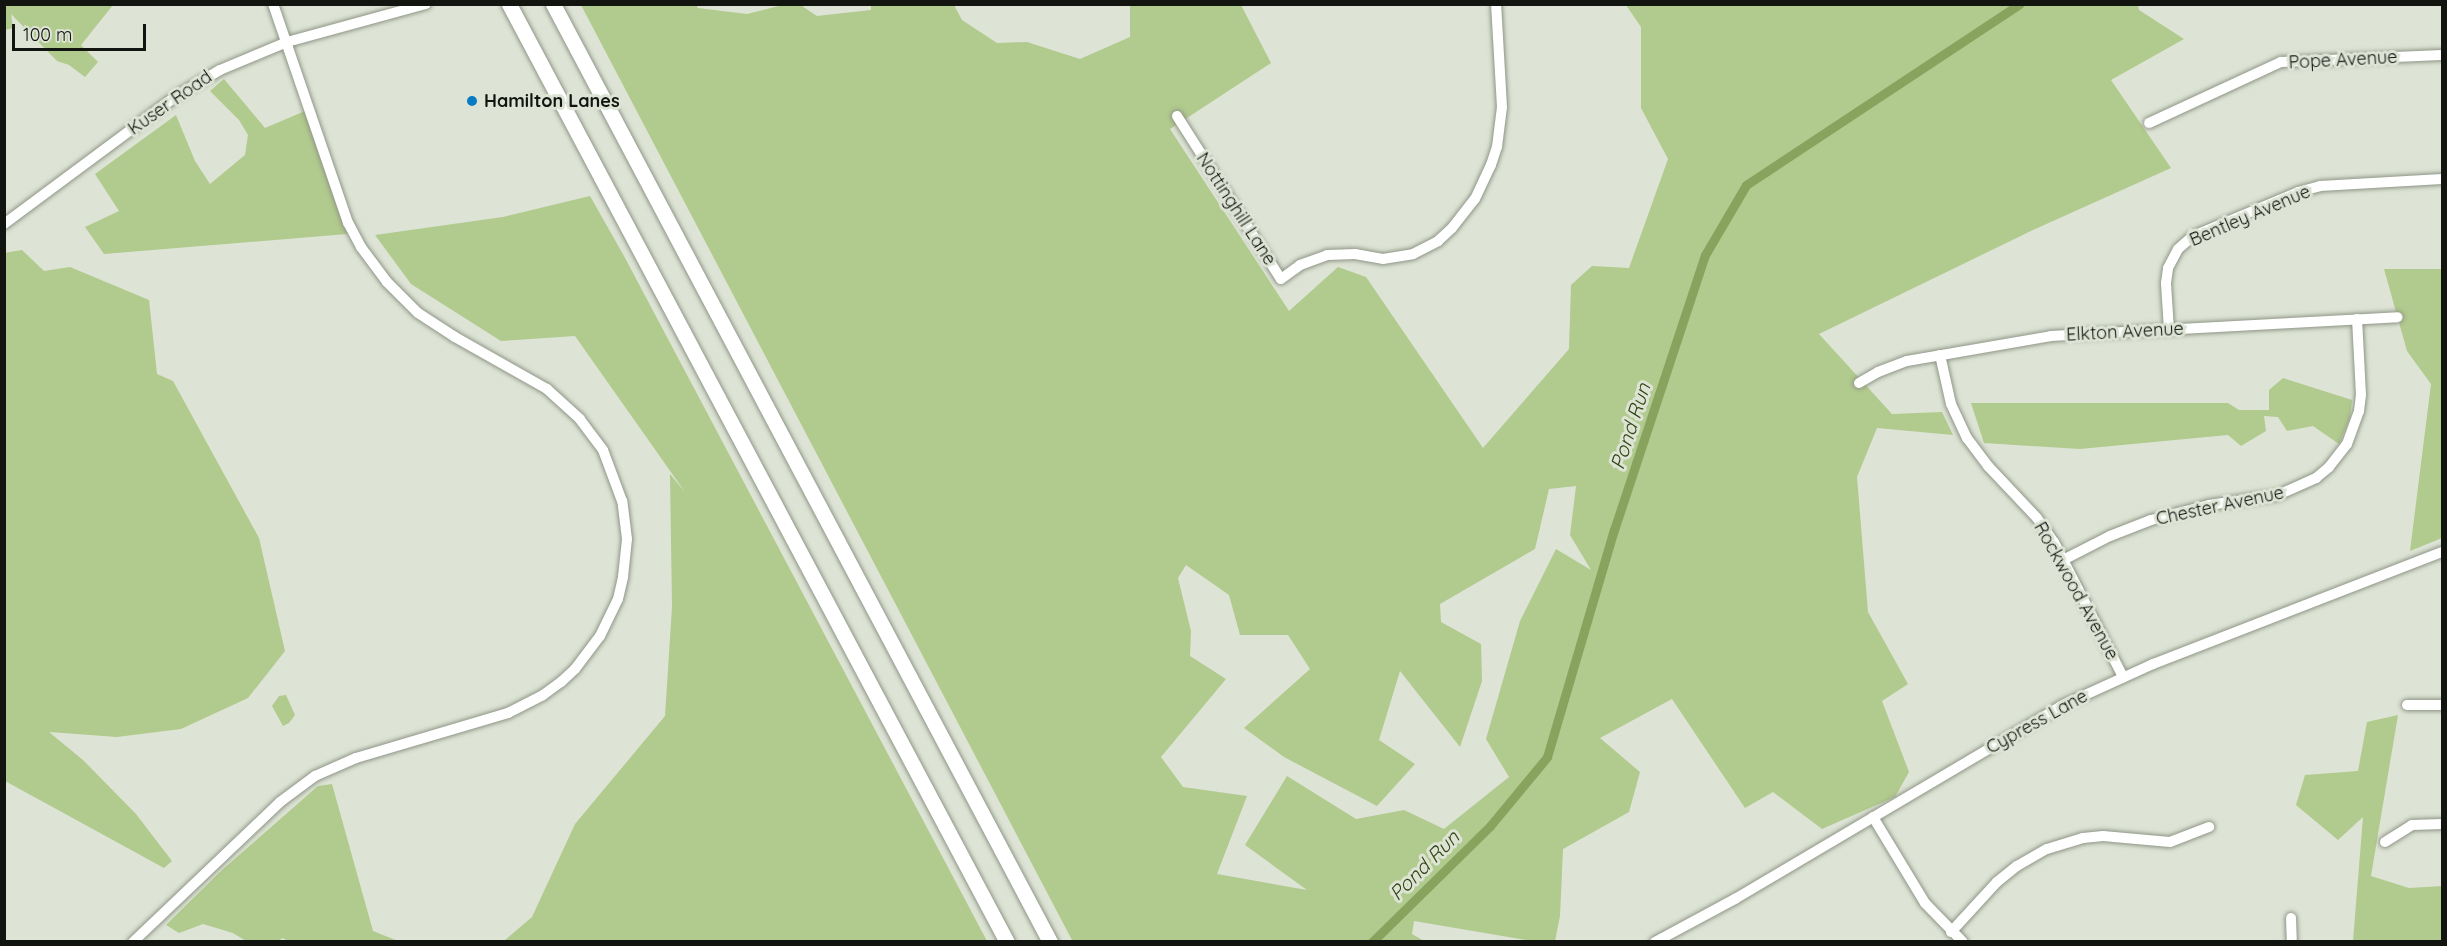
<!DOCTYPE html>
<html>
<head>
<meta charset="utf-8">
<style>
  body { margin:0 }
  #map { position:relative; width:2447px; height:946px; overflow:hidden; background:#dde4d5; font-family:Quicksand,sans-serif }
  div>[style] { position:absolute }
  .green>* { inset:0; background:#b1ca8d }
  .canal>* { height:9px; margin:-4.5px; padding:0 4.5px; transform-origin:4.5px; border-radius:4.5px; background:#88a35e }
  .roads { filter:drop-shadow(0 0 2px #8f9687) drop-shadow(0 0 2px #8f9687) }
  .minor>* { height:10px; margin:-5px; padding:0 5px; transform-origin:5px; border-radius:5px; background:#fff }
  .highway>* { height:15px; margin:-7.5px; padding:0 7.5px; transform-origin:7.5px; border-radius:7.5px; background:#fff }
  .dots>* { width:16px; height:16px; translate:-50% -50%; box-sizing:border-box; border:3px solid #dde4d5; border-radius:50% }
  span { translate:-50% -50%; white-space:nowrap; text-align:center; line-height:1.15; -webkit-text-stroke:6px #dde4d5; paint-order:stroke }
  .street-label { font-size:18px; color:#12140f }
  .poi-label { font-size:18px; color:#12140f; font-weight:700 }
  .left { translate:0 -50%; text-align:left }
  .water-label { font-size:20px; color:#314310; font-style:italic }
  .frame { position:absolute; inset:0; border:6px solid #12140f; pointer-events:none }
  .scale { position:absolute; left:12px; top:24px; width:134px; height:27px; box-sizing:border-box; border:3px solid #12140f; border-top:0; padding-left:8px; font-size:18px; line-height:21px; white-space:nowrap; color:#12140f; -webkit-text-stroke:4px #dde4d5; paint-order:stroke }
</style>
</head>
<body>
<div id="map">
  <div class="green">
    <div style="clip-path:polygon(evenodd,799px 4px,817px 16px,871px 10px,871px 5px,954px 5px,962px 20px,997px 43px,1027px 42px,1080px 59px,1130px 37px,1130px 5px,1241px 5px,1271px 63px,1170px 129px,1289px 311px,1338px 267px,1366px 277px,1483px 448px,1569px 349px,1571px 285px,1592px 266px,1629px 268px,1668px 159px,1641px 108px,1641px 27px,1626px 5px,2138px 5px,2139px 10px,2184px 39px,2111px 80px,2171px 168px,2033px 230px,1819px 334px,1892px 414px,1942px 412px,1953px 435px,1877px 428px,1857px 477px,1868px 612px,1908px 684px,1882px 701px,1909px 772px,1895px 797px,1822px 829px,1773px 792px,1745px 808px,1672px 699px,1600px 738px,1640px 772px,1629px 812px,1563px 849px,1560px 916px,1555px 941px,1532px 941px,1414px 921px,1412px 934px,1424px 941px,1073px 942px,581px 5px,696px 5px,698px 8px,747px 14px,783px 5px,799px 4px,1576px 486px,1570px 535px,1591px 570px,1556px 549px,1520px 621px,1486px 739px,1509px 777px,1444px 829px,1404px 810px,1356px 819px,1287px 776px,1245px 845px,1307px 890px,1217px 874px,1247px 796px,1183px 787px,1161px 757px,1226px 679px,1190px 656px,1191px 631px,1178px 578px,1186px 565px,1229px 595px,1240px 635px,1288px 635px,1310px 669px,1244px 728px,1284px 757px,1377px 806px,1415px 764px,1379px 740px,1400px 671px,1460px 747px,1482px 681px,1481px 644px,1441px 622px,1440px 604px,1535px 549px,1549px 489px,1576px 486px)"></div>
    <div style="clip-path:polygon(4px 5px,113px 5px,81px 45px,98px 62px,85px 77px,69px 65px,57px 61px,11px 14px,13px 28px,5px 30px)"></div>
    <div style="clip-path:polygon(224px 79px,265px 128px,305px 111px,347px 234px,104px 254px,85px 227px,119px 211px,95px 174px,176px 115px,195px 161px,210px 184px,245px 155px,248px 135px,239px 120px,210px 91px)"></div>
    <div style="clip-path:polygon(590px 196px,624px 256px,987px 941px,504px 941px,532px 917px,575px 824px,665px 716px,672px 607px,670px 474px,685px 492px,575px 336px,501px 341px,411px 284px,375px 235px,503px 217px)"></div>
    <div style="clip-path:polygon(22px 250px,44px 271px,70px 267px,149px 300px,157px 374px,173px 381px,259px 538px,285px 651px,248px 698px,181px 729px,117px 737px,49px 732px,83px 760px,136px 814px,172px 861px,164px 868px,5px 781px,4px 253px)"></div>
    <div style="clip-path:polygon(2384px 269px,2442px 269px,2442px 538px,2410px 551px,2431px 384px,2407px 351px)"></div>
    <div style="clip-path:polygon(2283px 378px,2352px 400px,2350px 418px,2339px 444px,2313px 426px,2287px 431px,2278px 417px,2264px 416px,2266px 431px,2241px 446px,2228px 435px,2080px 449px,1984px 443px,1971px 403px,2228px 403px,2239px 410px,2269px 410px,2269px 390px)"></div>
    <div style="clip-path:polygon(286px 695px,295px 715px,289px 723px,283px 726px,272px 706px,279px 696px)"></div>
    <div style="clip-path:polygon(2398px 715px,2371px 876px,2409px 888px,2442px 886px,2442px 941px,2353px 941px,2363px 817px,2338px 840px,2296px 805px,2305px 775px,2358px 771px,2367px 722px)"></div>
    <div style="clip-path:polygon(332px 784px,373px 931px,398px 941px,291px 942px,282px 938px,279px 941px,246px 941px,233px 933px,203px 924px,179px 933px,166px 925px,221px 871px,318px 786px)"></div>
  </div>
  <div class="canal">
    <div style="left:1372px;top:942px;width:165px;rotate:-44.5deg"></div>
    <div style="left:1490px;top:826px;width:89px;rotate:-50.4deg"></div>
    <div style="left:1547px;top:757px;width:237px;rotate:-73.6deg"></div>
    <div style="left:1614px;top:530px;width:290px;rotate:-71.7deg"></div>
    <div style="left:1705px;top:255px;width:81px;rotate:-59.6deg"></div>
    <div style="left:1746px;top:185px;width:328px;rotate:-33.5deg"></div>
  </div>
  <div class="roads">
    <div class="minor">
      <div style="left:1177px;top:116px;width:193px;rotate:57.5deg"></div>
      <div style="left:1281px;top:279px;width:24px;rotate:-36deg"></div>
      <div style="left:1300px;top:265px;width:29px;rotate:-20deg"></div>
      <div style="left:1327px;top:255px;width:28px;rotate:-2deg"></div>
      <div style="left:1355px;top:254px;width:28px;rotate:10deg"></div>
      <div style="left:1383px;top:259px;width:30px;rotate:-9deg"></div>
      <div style="left:1413px;top:254px;width:28px;rotate:-27deg"></div>
      <div style="left:1438px;top:241px;width:19px;rotate:-43deg"></div>
      <div style="left:1452px;top:228px;width:37px;rotate:-52deg"></div>
      <div style="left:1475px;top:199px;width:38px;rotate:-65deg"></div>
      <div style="left:1491px;top:165px;width:19px;rotate:-72deg"></div>
      <div style="left:1497px;top:147px;width:40px;rotate:-82.9deg"></div>
      <div style="left:1502px;top:107px;width:103px;rotate:-93.3deg"></div>
      <div style="left:2149px;top:123px;width:145px;rotate:-24.8deg"></div>
      <div style="left:2281px;top:62px;width:161px;rotate:-2.5deg"></div>
      <div style="left:4px;top:224px;width:217px;rotate:-36.6deg"></div>
      <div style="left:178px;top:95px;width:49px;rotate:-30.8deg"></div>
      <div style="left:220px;top:70px;width:73px;rotate:-22.7deg"></div>
      <div style="left:287px;top:42px;width:144px;rotate:-15.3deg"></div>
      <div style="left:2169px;top:330px;width:47px;rotate:-93.7deg"></div>
      <div style="left:2166px;top:283px;width:15px;rotate:-82deg"></div>
      <div style="left:2168px;top:268px;width:21px;rotate:-62deg"></div>
      <div style="left:2178px;top:249px;width:20px;rotate:-41deg"></div>
      <div style="left:2193px;top:236px;width:114px;rotate:-22.7deg"></div>
      <div style="left:2298px;top:192px;width:23px;rotate:-15deg"></div>
      <div style="left:2320px;top:186px;width:122px;rotate:-3.3deg"></div>
      <div style="left:1940px;top:355px;width:50px;rotate:77.3deg"></div>
      <div style="left:1951px;top:404px;width:38px;rotate:65deg"></div>
      <div style="left:1967px;top:438px;width:35px;rotate:53deg"></div>
      <div style="left:1988px;top:466px;width:71px;rotate:46.7deg"></div>
      <div style="left:2037px;top:518px;width:29px;rotate:55deg"></div>
      <div style="left:2054px;top:542px;width:152px;rotate:62.9deg"></div>
      <div style="left:1859px;top:383px;width:22px;rotate:-30deg"></div>
      <div style="left:1878px;top:372px;width:31px;rotate:-21deg"></div>
      <div style="left:1907px;top:361px;width:146px;rotate:-9.8deg"></div>
      <div style="left:2051px;top:336px;width:347px;rotate:-3.1deg"></div>
      <div style="left:2063px;top:560px;width:53px;rotate:-27.1deg"></div>
      <div style="left:2110px;top:536px;width:44px;rotate:-21.3deg"></div>
      <div style="left:2151px;top:520px;width:60px;rotate:-14.5deg"></div>
      <div style="left:2209px;top:505px;width:70px;rotate:-8.2deg"></div>
      <div style="left:2278px;top:495px;width:42px;rotate:-24.1deg"></div>
      <div style="left:2316px;top:478px;width:17px;rotate:-40deg"></div>
      <div style="left:2329px;top:467px;width:29px;rotate:-52deg"></div>
      <div style="left:2347px;top:444px;width:35px;rotate:-70deg"></div>
      <div style="left:2359px;top:411px;width:16px;rotate:-83deg"></div>
      <div style="left:2361px;top:395px;width:76px;rotate:-93deg"></div>
      <div style="left:2407px;top:705px;width:35px"></div>
      <div style="left:1873px;top:817px;width:100px;rotate:58.8deg"></div>
      <div style="left:1925px;top:903px;width:54px;rotate:45.7deg"></div>
      <div style="left:2385px;top:842px;width:32px;rotate:-32deg"></div>
      <div style="left:2412px;top:825px;width:30px;rotate:-2deg"></div>
      <div style="left:2291px;top:918px;width:24px;rotate:88deg"></div>
      <div style="left:1951px;top:932px;width:68px;rotate:-47.4deg"></div>
      <div style="left:1997px;top:882px;width:26px;rotate:-39deg"></div>
      <div style="left:2017px;top:866px;width:34px;rotate:-30deg"></div>
      <div style="left:2047px;top:849px;width:38px;rotate:-17deg"></div>
      <div style="left:2083px;top:838px;width:20px;rotate:-6deg"></div>
      <div style="left:2103px;top:836px;width:67px;rotate:5.1deg"></div>
      <div style="left:2170px;top:842px;width:42px;rotate:-21deg"></div>
      <div style="left:133px;top:942px;width:203px;rotate:-43.6deg"></div>
      <div style="left:280px;top:802px;width:44px;rotate:-36.6deg"></div>
      <div style="left:315px;top:776px;width:45px;rotate:-23.7deg"></div>
      <div style="left:356px;top:758px;width:159px;rotate:-16.5deg"></div>
      <div style="left:508px;top:713px;width:39px;rotate:-27deg"></div>
      <div style="left:543px;top:695px;width:22px;rotate:-36deg"></div>
      <div style="left:561px;top:682px;width:19px;rotate:-43deg"></div>
      <div style="left:575px;top:669px;width:41px;rotate:-52.9deg"></div>
      <div style="left:600px;top:636px;width:41px;rotate:-64.1deg"></div>
      <div style="left:618px;top:599px;width:23px;rotate:-77deg"></div>
      <div style="left:623px;top:577px;width:38px;rotate:-84deg"></div>
      <div style="left:627px;top:539px;width:38px;rotate:-97deg"></div>
      <div style="left:622px;top:501px;width:54px;rotate:-110.4deg"></div>
      <div style="left:603px;top:450px;width:39px;rotate:-127deg"></div>
      <div style="left:580px;top:419px;width:45px;rotate:-137.7deg"></div>
      <div style="left:547px;top:389px;width:106px;rotate:-150.5deg"></div>
      <div style="left:455px;top:337px;width:44px;rotate:-147deg"></div>
      <div style="left:418px;top:313px;width:44px;rotate:-135deg"></div>
      <div style="left:387px;top:282px;width:44px;rotate:-126.6deg"></div>
      <div style="left:361px;top:247px;width:27px;rotate:-118deg"></div>
      <div style="left:348px;top:223px;width:231px;rotate:-108.9deg"></div>
      <div style="left:1655px;top:942px;width:91px;rotate:-28.3deg"></div>
      <div style="left:1735px;top:899px;width:379px;rotate:-30.6deg"></div>
      <div style="left:2061px;top:706px;width:101px;rotate:-24.5deg"></div>
      <div style="left:2153px;top:664px;width:310px;rotate:-21.2deg"></div>
    </div>
    <div class="highway">
      <div style="left:509px;top:4px;width:1062px;rotate:62.04deg"></div>
      <div style="left:553px;top:4px;width:1062px;rotate:62.08deg"></div>
    </div>
  </div>
  <div class="dots">
    <div style="left:472px;top:101px;background:#097ac4"></div>
  </div>
  <div class="street-label">
    <span style="left:2343px;top:60px;rotate:-3deg">Pope Avenue</span>
    <span style="left:170px;top:103px;rotate:-35deg">Kuser Road</span>
    <span style="left:1236px;top:209px;rotate:57deg">Nottinghill Lane</span>
    <span style="left:2250px;top:216px;rotate:-23deg">Bentley Avenue</span>
    <span style="left:2125px;top:332px;rotate:-3deg">Elkton Avenue</span>
    <span style="left:2220px;top:506px;rotate:-12deg">Chester Avenue</span>
    <span style="left:2076px;top:591px;rotate:61deg">Rockwood Avenue</span>
    <span style="left:2037px;top:722px;rotate:-29deg">Cypress Lane</span>
  </div>
  <div class="poi-label">
    <span class="left" style="left:484px;top:101px">Hamilton Lanes</span>
  </div>
  <div class="water-label">
    <span style="left:1630px;top:426px;rotate:-72deg">Pond Run</span>
    <span style="left:1424px;top:865px;rotate:-45deg">Pond Run</span>
  </div>
  <div class="frame"></div>
  <div class="scale">100 m</div>
</div>
</body>
</html>
